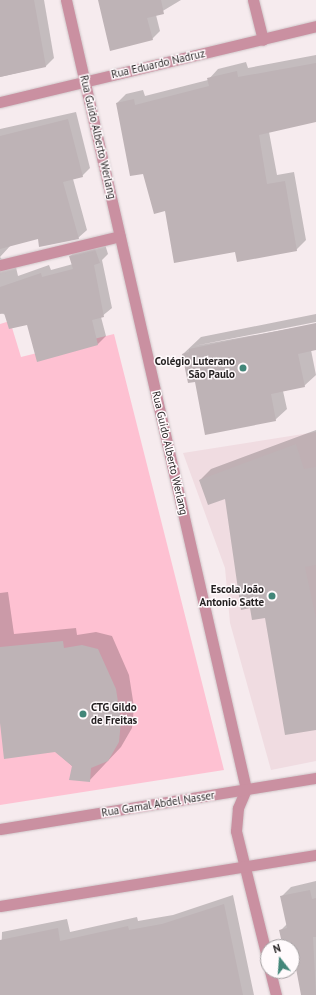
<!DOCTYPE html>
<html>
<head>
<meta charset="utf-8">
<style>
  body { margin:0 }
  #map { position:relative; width:316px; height:995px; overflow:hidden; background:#f6ebee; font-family:"PT Sans",sans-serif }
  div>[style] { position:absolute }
  .built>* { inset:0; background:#f0dce1 }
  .green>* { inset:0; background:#fec1d2 }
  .shadow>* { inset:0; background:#0003 }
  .building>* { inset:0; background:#beb3b6 }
  .roads { filter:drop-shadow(0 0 1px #d0c6c9) drop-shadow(0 0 1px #d0c6c9) }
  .minor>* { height:11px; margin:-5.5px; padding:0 5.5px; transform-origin:5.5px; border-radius:5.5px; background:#ca90a1 }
  .tertiary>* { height:11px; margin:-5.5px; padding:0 5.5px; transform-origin:5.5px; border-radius:5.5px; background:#ca90a1 }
  .dots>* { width:11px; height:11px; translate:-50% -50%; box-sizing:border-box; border:2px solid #fffafc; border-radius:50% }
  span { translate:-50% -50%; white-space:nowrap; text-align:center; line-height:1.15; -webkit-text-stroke:3px #fffafc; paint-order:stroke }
  .street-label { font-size:11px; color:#231f20 }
  .poi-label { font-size:11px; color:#231f20; font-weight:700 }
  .right { translate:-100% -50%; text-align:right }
  .left { translate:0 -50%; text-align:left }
  .north { position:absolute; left:260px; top:939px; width:40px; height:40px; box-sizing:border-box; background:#fffafc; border:1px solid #a7a2a4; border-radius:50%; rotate:343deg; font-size:11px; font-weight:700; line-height:16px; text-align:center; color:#231f20 }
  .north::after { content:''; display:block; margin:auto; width:14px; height:18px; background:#428679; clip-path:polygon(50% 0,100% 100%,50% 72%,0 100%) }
</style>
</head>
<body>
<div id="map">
  <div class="built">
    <div style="clip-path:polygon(316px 432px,316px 761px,271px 770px,230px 623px,225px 568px,183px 453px)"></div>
  </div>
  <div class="green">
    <div style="clip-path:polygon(10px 321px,21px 357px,114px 334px,224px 770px,0 805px,0 324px)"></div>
  </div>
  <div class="shadow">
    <div style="clip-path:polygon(0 0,44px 0,54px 58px,46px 66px,0 77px)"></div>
    <div style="clip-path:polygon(99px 0,181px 0,156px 15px,160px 31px,152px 39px)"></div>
    <div style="clip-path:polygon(316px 55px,316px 120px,269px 132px,277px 175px,294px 172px,306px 240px,296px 250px,236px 250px,165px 210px,144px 172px,117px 103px,126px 94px,143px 90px,145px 96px,208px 80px,218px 69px,246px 62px,248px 68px)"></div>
    <div style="clip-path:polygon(76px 112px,90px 168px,82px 176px,73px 179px,87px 230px,78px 238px,38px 238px,11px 245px,0 257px,6px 264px,15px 263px,18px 276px,49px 265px,51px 270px,73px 264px,70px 256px,79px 248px,104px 241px,108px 254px,102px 260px,112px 308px,101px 317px,106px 336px,98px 344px,0 313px,0 129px)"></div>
    <div style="clip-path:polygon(316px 314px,316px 322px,194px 346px,316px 324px,316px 349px,311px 350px,316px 375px,304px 386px,283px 391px,287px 409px,275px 420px,195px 381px,183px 354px,201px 337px)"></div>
    <div style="clip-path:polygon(316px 430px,316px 729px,266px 616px,225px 497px,200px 480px,211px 469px)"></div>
    <div style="clip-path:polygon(8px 592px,14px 634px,76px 628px,77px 635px,96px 632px,112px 636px,129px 675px,134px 707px,132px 728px,121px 747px,89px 781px,55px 751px,0 715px,0 593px)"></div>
    <div style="clip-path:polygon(316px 881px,316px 995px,302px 995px,292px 947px,284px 947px,280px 931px,287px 924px,281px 897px,291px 887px)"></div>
    <div style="clip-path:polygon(233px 895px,254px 995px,0 995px,2px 932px,67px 919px,70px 932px,137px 917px,138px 921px,173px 915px)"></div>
  </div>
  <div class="building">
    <div style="clip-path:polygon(0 0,34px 0,46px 67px,0 77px)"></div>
    <div style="clip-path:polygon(98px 0,161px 0,164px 14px,147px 18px,153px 40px,110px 51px)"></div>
    <div style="clip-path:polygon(316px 63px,316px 122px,259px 135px,267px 184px,285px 181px,297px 251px,237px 262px,235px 252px,174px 263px,165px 211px,154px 214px,143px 174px,130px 176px,116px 103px,134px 99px,135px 105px,209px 86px,207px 78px,237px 71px,238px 77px)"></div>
    <div style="clip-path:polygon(68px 119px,83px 177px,63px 182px,79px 239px,39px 247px,38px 239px,0 249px,0 136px)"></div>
    <div style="clip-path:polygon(95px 249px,100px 263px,94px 265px,104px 317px,92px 320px,98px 345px,37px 362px,27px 325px,9px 329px,4px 313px,0 314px,0 287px,41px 273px,42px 277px,73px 269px,69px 256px)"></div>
    <div style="clip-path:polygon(316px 323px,316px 350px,298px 354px,305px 387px,271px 394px,276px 421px,205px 435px,195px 382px,188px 383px,182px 354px,189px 352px,189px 349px)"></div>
    <div style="clip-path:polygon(296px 444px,304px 469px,316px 467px,316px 565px,305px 567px,316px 618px,316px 730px,285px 735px,265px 618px,252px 620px,250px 608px,241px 610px,225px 499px,208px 505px,199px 480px)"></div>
    <div style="clip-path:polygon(63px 641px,64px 648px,82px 645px,98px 649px,116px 689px,121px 721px,119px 742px,108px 761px,91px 768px,90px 782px,69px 780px,72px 766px,55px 752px,4px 759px,0 723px,0 647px)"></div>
    <div style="clip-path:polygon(310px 890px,312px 899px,316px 898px,316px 937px,313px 937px,316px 995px,301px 995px,292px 947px,283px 947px,279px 930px,287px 928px,280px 896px)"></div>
    <div style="clip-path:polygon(224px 904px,243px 995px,0 995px,0 940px,58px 928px,60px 941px,128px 926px,129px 930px,162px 924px)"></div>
  </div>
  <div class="roads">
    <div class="minor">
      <div style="left:66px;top:0;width:809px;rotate:77.15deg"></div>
      <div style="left:253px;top:0;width:41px;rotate:76deg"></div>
      <div style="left:0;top:265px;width:123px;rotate:-13.6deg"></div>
    </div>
    <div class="tertiary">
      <div style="left:0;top:102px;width:325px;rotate:-13.5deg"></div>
      <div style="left:246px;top:789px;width:21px;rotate:113deg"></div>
      <div style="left:238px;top:808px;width:23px;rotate:95deg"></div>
      <div style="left:236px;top:831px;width:134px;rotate:76.2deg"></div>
      <div style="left:0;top:829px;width:320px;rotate:-9.2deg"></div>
      <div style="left:0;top:906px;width:320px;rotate:-9.2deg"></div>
      <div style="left:270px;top:971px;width:25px;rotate:76deg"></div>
    </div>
  </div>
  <div class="dots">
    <div style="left:243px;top:368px;background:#428679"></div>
    <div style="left:272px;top:596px;background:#428679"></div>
    <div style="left:83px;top:714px;background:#428679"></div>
  </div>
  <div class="street-label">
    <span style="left:158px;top:64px;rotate:-13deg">Rua Eduardo Nadruz</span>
    <span style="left:98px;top:137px;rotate:77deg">Rua Guido Alberto Werlang</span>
    <span style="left:170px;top:453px;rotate:77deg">Rua Guido Alberto Werlang</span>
    <span style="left:158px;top:804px;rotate:-9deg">Rua Gamal Abdel Nasser</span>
  </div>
  <div class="poi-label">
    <span class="right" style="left:235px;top:368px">Colégio Luterano<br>São Paulo</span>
    <span class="right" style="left:264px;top:596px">Escola João<br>Antonio Satte</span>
    <span class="left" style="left:91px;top:714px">CTG Gildo<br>de Freitas</span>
  </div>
  <div class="north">N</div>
</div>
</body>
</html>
